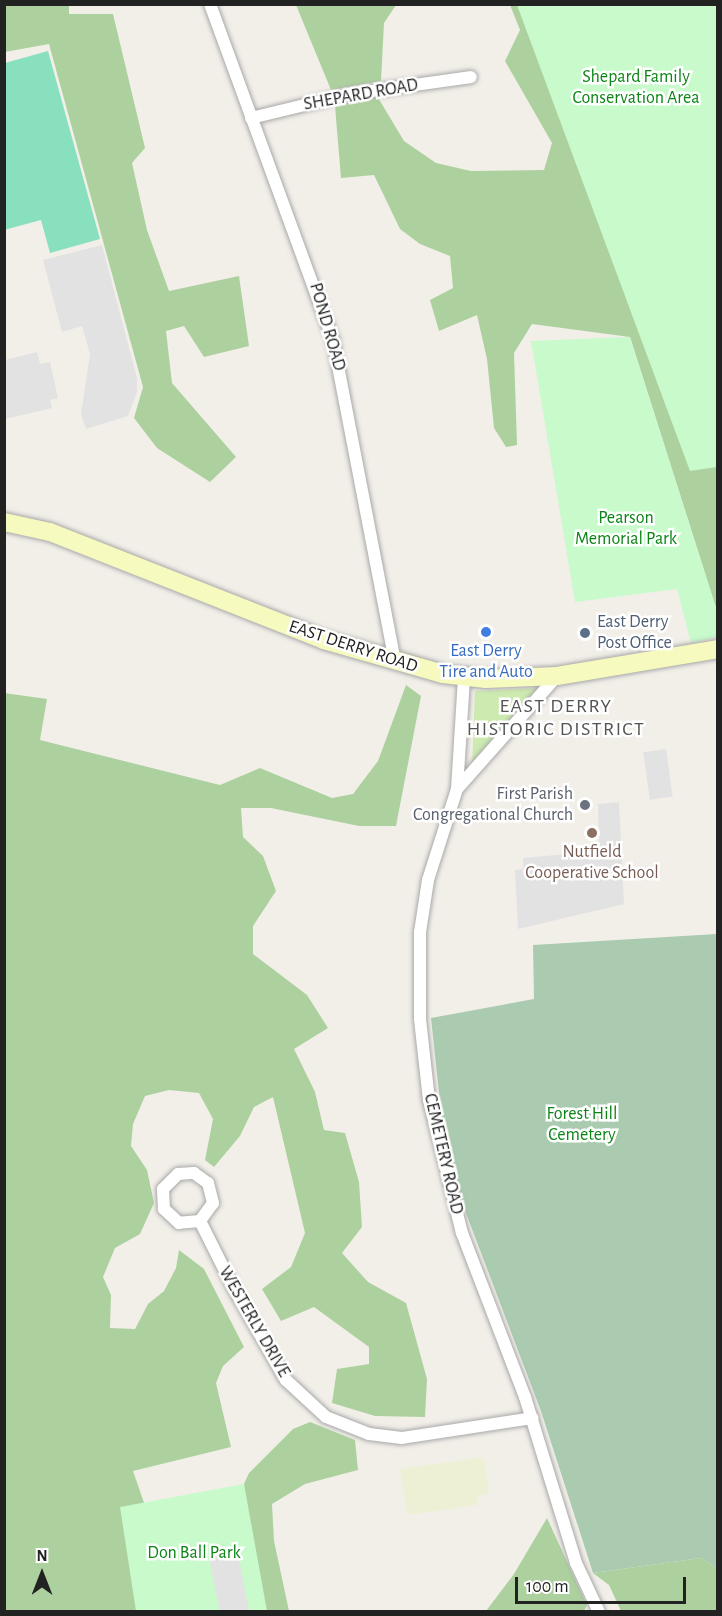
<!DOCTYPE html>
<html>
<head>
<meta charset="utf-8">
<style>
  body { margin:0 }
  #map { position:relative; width:722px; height:1616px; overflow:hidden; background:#f2efe9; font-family:"Alegreya Sans",sans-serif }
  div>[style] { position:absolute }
  .farmland>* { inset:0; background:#eef0d5 }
  .grass>* { inset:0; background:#cdebb0 }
  .forest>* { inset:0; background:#add19e }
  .cemetery>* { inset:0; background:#aacbaf }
  .park>* { inset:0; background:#c8facc }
  .pitch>* { inset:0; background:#88e0be }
  .parking>* { inset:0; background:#e2e2e2; transform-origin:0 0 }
  .roads { filter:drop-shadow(0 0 2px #a9a9a9) drop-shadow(0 0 2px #a9a9a9) }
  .street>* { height:12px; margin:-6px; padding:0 6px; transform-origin:6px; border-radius:6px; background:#fff }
  .secondary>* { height:18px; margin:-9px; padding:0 9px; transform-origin:9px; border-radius:9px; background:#f7fabf }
  .dots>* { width:16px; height:16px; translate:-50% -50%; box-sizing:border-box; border:3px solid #fff; border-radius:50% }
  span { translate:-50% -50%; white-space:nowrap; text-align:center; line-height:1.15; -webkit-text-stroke:5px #fff; paint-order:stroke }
  .park-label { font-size:18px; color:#0c8416 }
  .street-label { font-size:18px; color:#222 }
  .service-label { font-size:18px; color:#4e5e75 }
  .left { translate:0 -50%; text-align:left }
  .shop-label { font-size:18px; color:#366cbe }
  .worship-label { font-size:18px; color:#5b616d }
  .right { translate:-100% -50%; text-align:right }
  .education-label { font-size:18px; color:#785e54 }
  .neighbourhood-label { font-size:20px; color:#555; letter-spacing:1.5px }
  .frame { position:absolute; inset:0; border:6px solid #222; pointer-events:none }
  .north { position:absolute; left:12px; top:1544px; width:60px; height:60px; -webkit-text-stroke:4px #fff; paint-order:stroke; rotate:0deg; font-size:16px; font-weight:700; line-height:24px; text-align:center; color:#222 }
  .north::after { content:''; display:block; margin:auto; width:21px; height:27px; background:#222; clip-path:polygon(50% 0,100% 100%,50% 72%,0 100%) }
  .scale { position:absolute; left:515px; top:1577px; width:171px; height:27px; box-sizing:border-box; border:3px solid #222; border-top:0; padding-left:8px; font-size:18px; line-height:21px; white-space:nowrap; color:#222; -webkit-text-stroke:4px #fff; paint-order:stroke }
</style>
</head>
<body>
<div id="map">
  <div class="farmland">
    <div style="clip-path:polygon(484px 1457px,489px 1494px,477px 1496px,478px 1505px,407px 1515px,400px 1469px)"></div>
  </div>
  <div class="grass">
    <div style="clip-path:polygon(541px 688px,472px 768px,475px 691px)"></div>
  </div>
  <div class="forest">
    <div style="clip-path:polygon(5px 4px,69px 5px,69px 14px,113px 14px,145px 148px,132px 163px,147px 230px,169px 291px,239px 276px,249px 346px,204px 357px,184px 326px,166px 331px,172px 383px,236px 457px,210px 482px,157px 448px,134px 418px,143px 387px,49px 44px,5px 52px)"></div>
    <div style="clip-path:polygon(296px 5px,396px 5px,384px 23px,381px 81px,331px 90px)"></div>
    <div style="clip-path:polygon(510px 5px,717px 5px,717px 611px,630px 337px,532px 324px,514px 353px,517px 445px,506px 447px,494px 428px,487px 359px,477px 315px,439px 331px,430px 300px,453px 288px,450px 256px,420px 244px,400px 229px,374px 175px,341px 178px,335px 106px,377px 96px,404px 141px,436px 163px,471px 171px,544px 170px,552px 143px,505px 61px,520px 30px)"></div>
    <div style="clip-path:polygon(406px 685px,421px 696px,396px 826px,359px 826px,271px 808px,241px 808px,243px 837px,263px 856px,276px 891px,253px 926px,253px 954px,307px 995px,328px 1028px,294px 1049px,315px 1092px,324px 1130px,345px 1133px,359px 1182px,362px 1227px,342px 1253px,368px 1282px,406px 1303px,427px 1379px,425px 1417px,375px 1416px,332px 1403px,337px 1369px,369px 1364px,369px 1347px,314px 1307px,281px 1321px,262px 1289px,291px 1267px,305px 1233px,273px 1097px,254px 1107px,240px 1136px,214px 1167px,205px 1160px,213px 1119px,199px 1093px,169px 1090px,145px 1096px,133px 1124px,131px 1146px,147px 1170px,154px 1203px,140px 1234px,115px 1248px,103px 1277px,111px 1295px,110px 1328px,135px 1329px,148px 1304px,164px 1291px,176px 1268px,179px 1250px,204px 1269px,244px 1347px,223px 1366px,216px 1383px,231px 1447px,133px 1471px,150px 1520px,207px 1611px,5px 1611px,4px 693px,47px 699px,40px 740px,220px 785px,260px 768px,332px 798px,353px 794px,378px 761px)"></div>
    <div style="clip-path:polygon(310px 1422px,355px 1440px,358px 1470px,305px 1484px,272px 1504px,274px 1541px,289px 1611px,255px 1611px,233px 1508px,249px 1473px,293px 1429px)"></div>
    <div style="clip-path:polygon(547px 1518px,587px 1605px,584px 1611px,486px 1611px,514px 1574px)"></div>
    <div style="clip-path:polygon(701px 1558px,717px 1568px,717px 1611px,621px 1611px,609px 1585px,593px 1573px)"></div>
  </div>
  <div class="cemetery">
    <div style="clip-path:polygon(717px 934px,717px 1568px,701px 1558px,593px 1573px,541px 1411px,458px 1192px,441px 1111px,431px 1018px,534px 999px,533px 945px)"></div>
  </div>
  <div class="park">
    <div style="clip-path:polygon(517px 5px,717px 5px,717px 467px,690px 471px)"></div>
    <div style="clip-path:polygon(630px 337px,717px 611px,717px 637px,691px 643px,677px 589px,575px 602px,531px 341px)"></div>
    <div style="clip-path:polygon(244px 1484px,267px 1611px,136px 1611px,120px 1507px)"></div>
  </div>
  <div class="pitch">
    <div style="clip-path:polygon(48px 51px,100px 239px,50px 253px,41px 220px,4px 230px,5px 63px)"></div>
  </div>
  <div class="parking">
    <div style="clip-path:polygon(102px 245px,137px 378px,137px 392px,128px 416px,86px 429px,81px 414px,90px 354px,82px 326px,62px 332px,43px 260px)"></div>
    <div style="clip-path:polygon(37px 352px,40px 364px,50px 362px,58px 398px,50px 400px,52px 408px,5px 419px,5px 360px)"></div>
    <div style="left:666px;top:749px;width:48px;height:23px;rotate:82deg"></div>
    <div style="clip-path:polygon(619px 802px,624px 904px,518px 929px,515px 870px,523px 869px,523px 858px,599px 851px,598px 804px)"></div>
    <div style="left:237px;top:1549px;width:63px;height:29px;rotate:79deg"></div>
  </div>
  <div class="roads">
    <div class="street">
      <div style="left:210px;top:4px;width:358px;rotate:69.9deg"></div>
      <div style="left:333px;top:340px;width:329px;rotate:79.1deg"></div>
      <div style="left:251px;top:118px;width:102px;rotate:-13.6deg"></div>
      <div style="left:350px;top:94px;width:122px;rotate:-8deg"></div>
      <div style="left:464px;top:678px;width:111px;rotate:93.6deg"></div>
      <div style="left:457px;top:789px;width:96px;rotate:107.7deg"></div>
      <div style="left:428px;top:880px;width:53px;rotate:98.7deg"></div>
      <div style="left:420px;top:932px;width:87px;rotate:90deg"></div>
      <div style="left:420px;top:1019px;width:81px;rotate:83.7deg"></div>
      <div style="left:429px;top:1100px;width:137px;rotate:76.1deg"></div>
      <div style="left:462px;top:1233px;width:176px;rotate:69deg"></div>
      <div style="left:525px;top:1397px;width:174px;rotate:72.9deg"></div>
      <div style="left:576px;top:1563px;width:54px;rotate:64.9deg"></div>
      <div style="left:457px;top:789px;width:151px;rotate:-48.5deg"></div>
      <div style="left:200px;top:1221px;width:21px;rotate:175deg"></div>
      <div style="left:179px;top:1223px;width:21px;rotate:-137deg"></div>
      <div style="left:164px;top:1209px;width:20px;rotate:-93deg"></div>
      <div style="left:163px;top:1189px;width:21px;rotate:-45deg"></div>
      <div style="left:178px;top:1174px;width:16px;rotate:-4deg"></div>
      <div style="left:194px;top:1173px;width:17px;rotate:36deg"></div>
      <div style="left:208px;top:1183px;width:21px;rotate:76deg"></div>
      <div style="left:213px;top:1203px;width:22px;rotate:126deg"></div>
      <div style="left:200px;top:1221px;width:76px;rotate:63.4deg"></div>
      <div style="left:234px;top:1289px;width:105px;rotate:60.3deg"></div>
      <div style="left:286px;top:1380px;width:54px;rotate:42.8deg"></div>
      <div style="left:326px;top:1417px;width:46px;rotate:21.6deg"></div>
      <div style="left:369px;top:1434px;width:33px;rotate:7deg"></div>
      <div style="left:402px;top:1438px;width:132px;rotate:-8.7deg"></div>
    </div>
    <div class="secondary">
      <div style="left:4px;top:522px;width:47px;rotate:12.3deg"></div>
      <div style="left:50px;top:532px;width:295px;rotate:21.5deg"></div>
      <div style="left:324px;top:640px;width:124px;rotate:15.9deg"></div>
      <div style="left:443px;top:674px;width:43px;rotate:6.6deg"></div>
      <div style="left:486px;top:679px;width:71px;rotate:-2.4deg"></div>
      <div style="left:557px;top:676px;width:163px;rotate:-9.5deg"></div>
    </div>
  </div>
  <div class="dots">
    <div style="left:486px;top:632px;background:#3f7fe0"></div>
    <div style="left:585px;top:633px;background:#5c6f8a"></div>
    <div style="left:585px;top:805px;background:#6b7280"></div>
    <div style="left:592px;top:833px;background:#8d6e63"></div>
  </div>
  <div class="park-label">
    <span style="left:636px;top:88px">Shepard Family<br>Conservation Area</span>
    <span style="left:626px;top:529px">Pearson<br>Memorial Park</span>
    <span style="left:582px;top:1125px">Forest Hill<br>Cemetery</span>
    <span style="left:194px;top:1553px">Don Ball Park</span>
  </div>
  <div class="street-label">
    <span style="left:361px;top:95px;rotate:-10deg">SHEPARD ROAD</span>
    <span style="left:327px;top:327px;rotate:74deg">POND ROAD</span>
    <span style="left:353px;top:647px;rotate:18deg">EAST DERRY ROAD</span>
    <span style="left:443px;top:1154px;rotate:77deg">CEMETERY ROAD</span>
    <span style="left:254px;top:1322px;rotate:60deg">WESTERLY DRIVE</span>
  </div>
  <div class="service-label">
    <span class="left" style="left:597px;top:633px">East Derry<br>Post Office</span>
  </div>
  <div class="shop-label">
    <span style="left:486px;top:662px">East Derry<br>Tire and Auto</span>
  </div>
  <div class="worship-label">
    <span class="right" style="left:573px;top:805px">First Parish<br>Congregational Church</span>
  </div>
  <div class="education-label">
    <span style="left:592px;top:863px">Nutfield<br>Cooperative School</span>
  </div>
  <div class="neighbourhood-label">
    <span style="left:556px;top:718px">EAST DERRY<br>HISTORIC DISTRICT</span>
  </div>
  <div class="frame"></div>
  <div class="north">N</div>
  <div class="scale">100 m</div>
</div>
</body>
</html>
